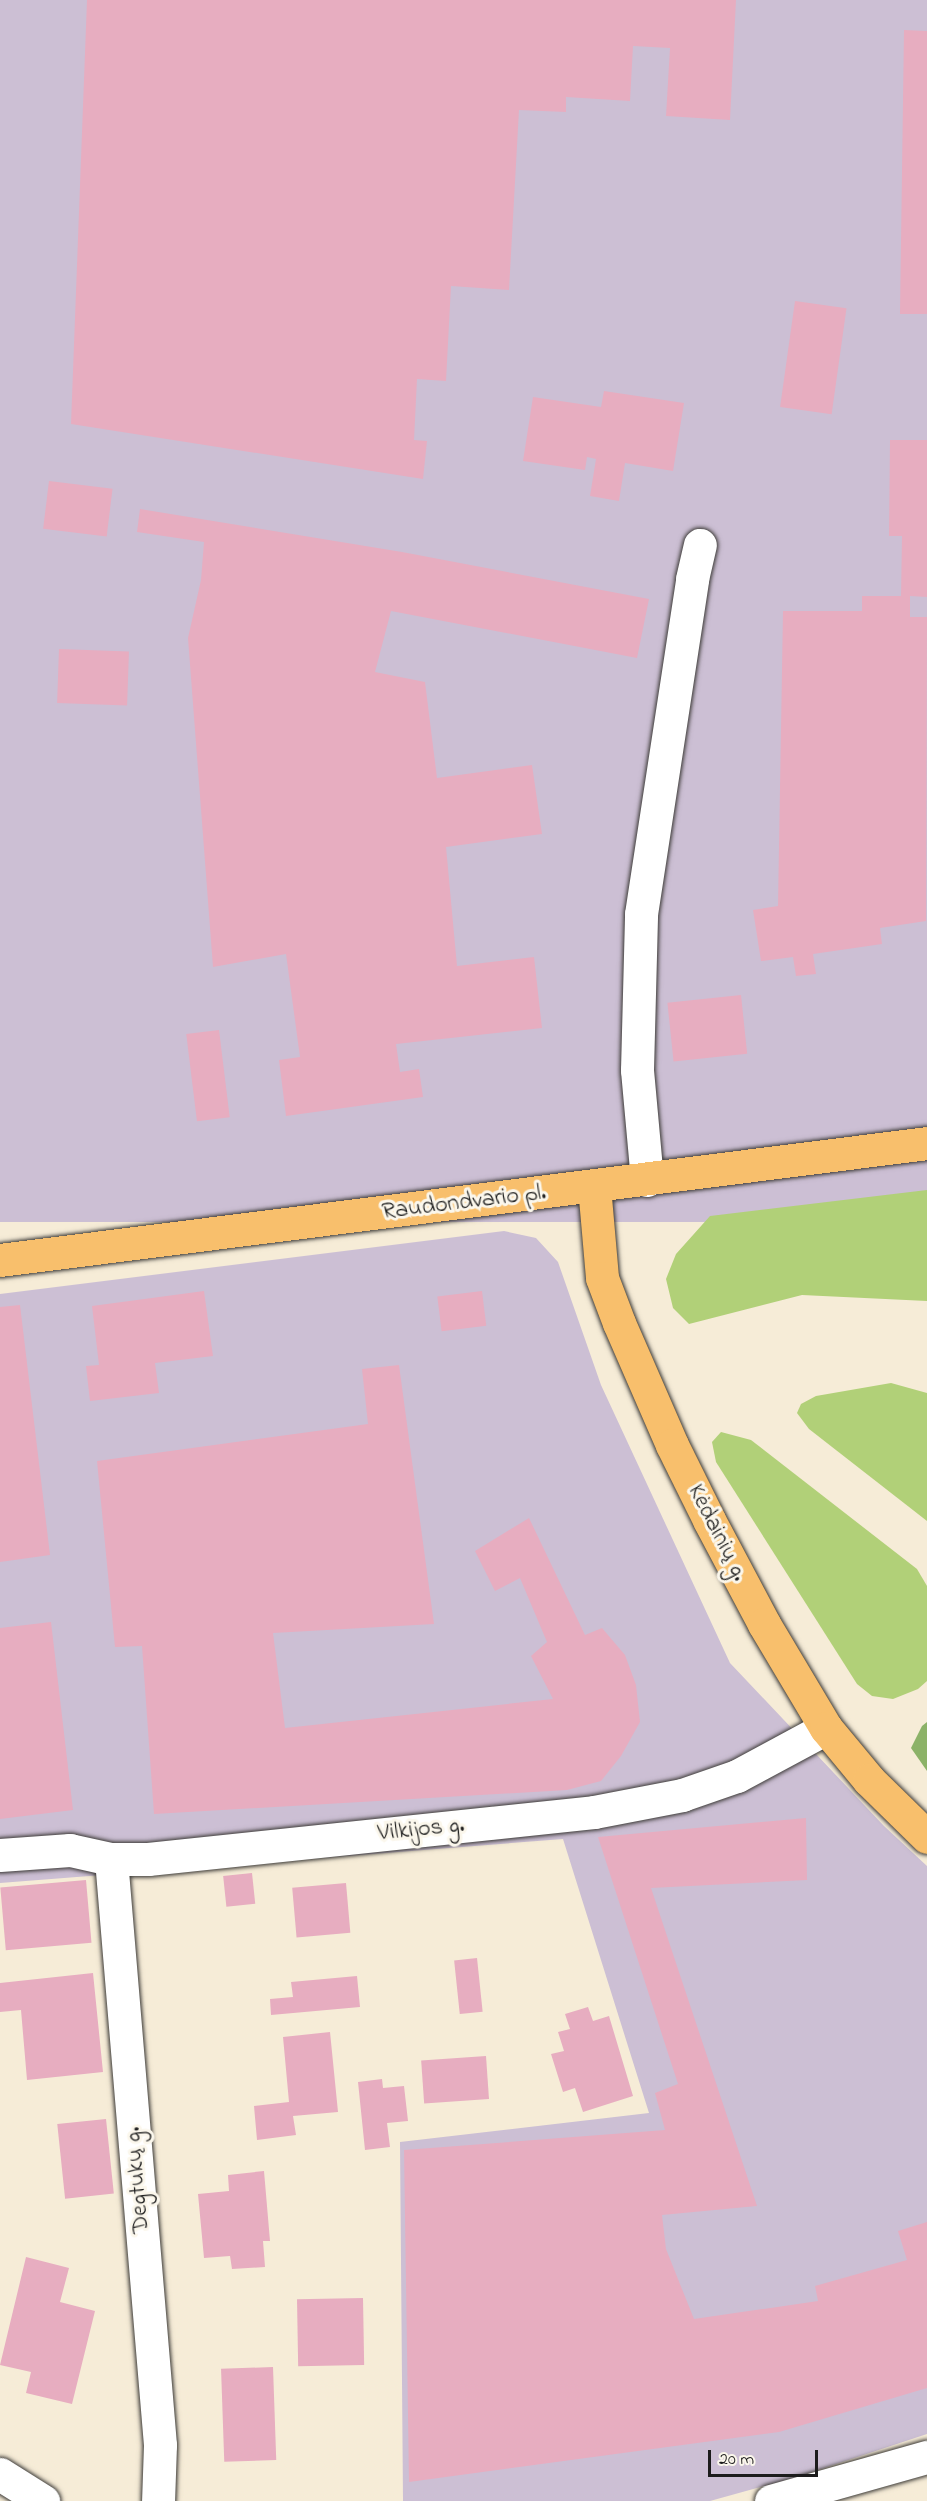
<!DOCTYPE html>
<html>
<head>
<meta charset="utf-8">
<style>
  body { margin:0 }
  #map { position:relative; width:927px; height:2501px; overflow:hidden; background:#f6ecd7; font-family:"Indie Flower",sans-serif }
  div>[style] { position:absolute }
  .industrial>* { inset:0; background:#ccbfd4; transform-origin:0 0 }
  .green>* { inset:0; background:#b1d078 }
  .forest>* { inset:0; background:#8cb268 }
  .building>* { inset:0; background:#e7adc0; transform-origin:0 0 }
  .roads { filter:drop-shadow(0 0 2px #3d3b38) drop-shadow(0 0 2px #3d3b38) }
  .minor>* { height:33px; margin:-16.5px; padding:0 16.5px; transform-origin:16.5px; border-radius:16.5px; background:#fff }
  .major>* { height:33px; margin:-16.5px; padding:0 16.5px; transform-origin:16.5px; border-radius:16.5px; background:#f8bf6c }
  span { translate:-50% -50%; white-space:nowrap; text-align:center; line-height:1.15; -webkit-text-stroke:6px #fbf7ec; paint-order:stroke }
  .street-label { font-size:24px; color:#1c1c1c }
  .scale { position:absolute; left:708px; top:2450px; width:110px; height:27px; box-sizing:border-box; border:3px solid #1c1c1c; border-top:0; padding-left:8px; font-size:18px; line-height:21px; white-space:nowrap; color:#1c1c1c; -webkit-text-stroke:4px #fbf7ec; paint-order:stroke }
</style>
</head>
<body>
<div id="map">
  <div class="industrial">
    <div style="left:0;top:0;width:927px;height:1222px"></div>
    <div style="clip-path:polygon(504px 1231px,536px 1238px,558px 1262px,601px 1385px,730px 1663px,884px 1826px,927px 1866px,927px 2434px,797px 2477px,710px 2501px,403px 2501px,400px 2142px,649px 2113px,563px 1839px,0 1883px,0 1294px)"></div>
  </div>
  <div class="green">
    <div style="clip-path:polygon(927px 1190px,927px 1301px,802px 1295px,689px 1324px,673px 1308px,666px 1279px,676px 1254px,710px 1216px)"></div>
    <div style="clip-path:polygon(891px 1383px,927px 1393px,927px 1521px,809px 1429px,797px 1413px,801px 1404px,816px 1396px)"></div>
    <div style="clip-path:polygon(721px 1432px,751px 1440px,917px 1569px,927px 1586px,927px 1681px,918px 1689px,893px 1699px,872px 1696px,857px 1684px,716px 1462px,712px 1442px)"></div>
  </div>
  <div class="forest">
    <div style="clip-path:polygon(927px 1722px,927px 1771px,911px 1748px,922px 1726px)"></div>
  </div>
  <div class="building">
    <div style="clip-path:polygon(87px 0,736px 0,730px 120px,666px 116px,670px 48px,633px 46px,630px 101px,566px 97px,566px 112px,519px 110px,509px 290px,451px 286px,446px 381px,417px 379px,414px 440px,427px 441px,423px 479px,71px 424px)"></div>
    <div style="clip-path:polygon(904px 30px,927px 31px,927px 314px,900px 314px)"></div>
    <div style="left:795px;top:301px;width:52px;height:107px;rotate:8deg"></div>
    <div style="clip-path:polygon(604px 391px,684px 403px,673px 471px,625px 463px,619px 501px,590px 496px,596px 459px,587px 457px,585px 470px,523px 461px,533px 397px,601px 407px)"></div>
    <div style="clip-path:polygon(890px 440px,927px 440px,927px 597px,910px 596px,910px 617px,927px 617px,926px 921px,880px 928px,882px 944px,813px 954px,816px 974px,796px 976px,793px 957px,761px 961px,753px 910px,778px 906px,783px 611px,862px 611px,862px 596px,901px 596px,902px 536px,889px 536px)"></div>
    <div style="left:49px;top:481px;width:64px;height:48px;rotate:7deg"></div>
    <div style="clip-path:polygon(140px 509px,402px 552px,649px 599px,637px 658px,391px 611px,375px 672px,425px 682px,437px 778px,532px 765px,542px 834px,446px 847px,457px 966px,534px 957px,542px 1028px,396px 1044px,400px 1072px,419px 1069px,423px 1097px,286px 1116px,279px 1060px,300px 1057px,286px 954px,213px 967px,188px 638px,201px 580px,204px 542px,137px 532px)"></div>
    <div style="left:59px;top:649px;width:70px;height:54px;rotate:2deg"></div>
    <div style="left:741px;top:995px;width:59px;height:74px;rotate:84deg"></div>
    <div style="left:219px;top:1030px;width:88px;height:33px;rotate:83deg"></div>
    <div style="clip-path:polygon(204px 1291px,213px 1356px,155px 1363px,159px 1393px,90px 1401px,86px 1366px,99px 1365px,92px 1306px)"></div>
    <div style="left:482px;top:1291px;width:35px;height:45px;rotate:83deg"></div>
    <div style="clip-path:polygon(20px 1305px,50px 1555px,0 1562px,0 1307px)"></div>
    <div style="clip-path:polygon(399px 1365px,434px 1624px,273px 1633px,285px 1728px,553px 1699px,531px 1656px,547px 1642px,520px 1578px,495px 1591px,475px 1551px,529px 1518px,585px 1635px,602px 1628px,625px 1655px,636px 1685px,640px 1722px,621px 1756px,601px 1781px,567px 1790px,154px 1814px,142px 1646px,115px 1647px,97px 1461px,368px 1424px,362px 1369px)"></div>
    <div style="clip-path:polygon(51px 1622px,73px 1810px,0 1819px,0 1628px)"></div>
    <div style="clip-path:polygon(806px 1818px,807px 1880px,651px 1888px,757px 2206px,662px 2215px,666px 2249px,694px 2319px,818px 2301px,815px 2286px,907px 2260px,898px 2231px,927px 2222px,927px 2388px,779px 2432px,409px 2482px,404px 2150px,665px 2130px,655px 2093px,678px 2084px,598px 1837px)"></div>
    <div style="left:252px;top:1873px;width:31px;height:29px;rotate:84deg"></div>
    <div style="left:86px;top:1880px;width:63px;height:86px;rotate:85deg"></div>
    <div style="left:346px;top:1883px;width:50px;height:54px;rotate:85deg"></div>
    <div style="left:477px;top:1958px;width:54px;height:23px;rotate:84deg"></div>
    <div style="clip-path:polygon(93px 1973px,103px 2072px,27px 2080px,21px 2010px,0 2012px,0 1983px)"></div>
    <div style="clip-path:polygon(357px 1976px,360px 2007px,271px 2015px,270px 1999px,293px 1997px,291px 1982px)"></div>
    <div style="clip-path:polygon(588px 2007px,593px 2021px,609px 2016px,633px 2096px,583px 2112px,575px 2088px,563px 2092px,551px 2054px,564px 2051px,558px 2032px,570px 2029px,565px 2014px)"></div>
    <div style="clip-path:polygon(330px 2032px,338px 2112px,293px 2116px,296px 2135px,257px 2140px,254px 2106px,289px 2102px,283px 2037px)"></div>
    <div style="left:486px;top:2056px;width:43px;height:65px;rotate:86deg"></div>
    <div style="clip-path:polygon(382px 2079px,383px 2088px,404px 2086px,408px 2121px,387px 2123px,390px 2147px,365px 2150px,358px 2082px)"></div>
    <div style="left:106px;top:2119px;width:75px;height:49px;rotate:84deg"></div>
    <div style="clip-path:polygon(264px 2171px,270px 2241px,263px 2241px,265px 2267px,232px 2269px,230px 2256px,204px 2258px,198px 2194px,229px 2191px,228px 2175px)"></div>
    <div style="clip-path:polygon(26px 2257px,69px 2268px,60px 2302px,95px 2311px,72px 2404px,26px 2393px,31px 2372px,0 2365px)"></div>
    <div style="left:363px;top:2298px;width:67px;height:66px;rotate:89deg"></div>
    <div style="left:273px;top:2367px;width:93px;height:52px;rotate:88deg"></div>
  </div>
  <div class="roads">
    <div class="minor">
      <div style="left:647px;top:1180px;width:110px;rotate:-95.2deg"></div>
      <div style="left:637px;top:1070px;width:156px;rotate:-88.5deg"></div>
      <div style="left:641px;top:914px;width:339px;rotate:-81.3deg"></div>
      <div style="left:692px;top:579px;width:35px;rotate:-77deg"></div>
      <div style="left:0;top:1855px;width:70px;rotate:-4.1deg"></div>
      <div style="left:70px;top:1850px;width:42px;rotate:12.4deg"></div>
      <div style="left:111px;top:1859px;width:37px"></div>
      <div style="left:148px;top:1859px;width:448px;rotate:-6deg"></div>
      <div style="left:594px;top:1812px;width:90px;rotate:-10.9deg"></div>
      <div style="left:682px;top:1795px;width:58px;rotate:-19.1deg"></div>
      <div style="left:737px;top:1776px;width:101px;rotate:-28.3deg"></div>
      <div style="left:111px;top:1859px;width:588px;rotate:85.22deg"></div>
      <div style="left:160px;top:2445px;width:56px;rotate:92deg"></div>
      <div style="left:0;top:2474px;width:51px;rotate:32.1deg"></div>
      <div style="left:771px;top:2501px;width:162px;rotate:-15.8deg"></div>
    </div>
    <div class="major">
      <div style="left:594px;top:1186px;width:92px;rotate:85deg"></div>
      <div style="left:602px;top:1278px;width:48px;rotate:69.3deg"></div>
      <div style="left:619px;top:1323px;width:133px;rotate:66.5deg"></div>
      <div style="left:672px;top:1445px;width:84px;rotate:63.7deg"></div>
      <div style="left:709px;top:1520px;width:118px;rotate:62.1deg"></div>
      <div style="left:764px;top:1624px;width:121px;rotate:59.2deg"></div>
      <div style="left:826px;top:1728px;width:67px;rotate:50.4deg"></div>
      <div style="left:869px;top:1780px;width:81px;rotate:44.5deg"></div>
      <div style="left:0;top:1260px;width:934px;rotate:-7.19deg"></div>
    </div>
  </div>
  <div class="street-label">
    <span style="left:464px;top:1203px;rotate:-7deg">Raudondvario pl.</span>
    <span style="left:717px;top:1533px;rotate:63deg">Kėdainių g.</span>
    <span style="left:421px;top:1830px;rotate:-6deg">Vilkijos g.</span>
    <span style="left:138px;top:2180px;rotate:-95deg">Degtukų g.</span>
  </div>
  <div class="scale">20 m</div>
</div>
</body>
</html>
